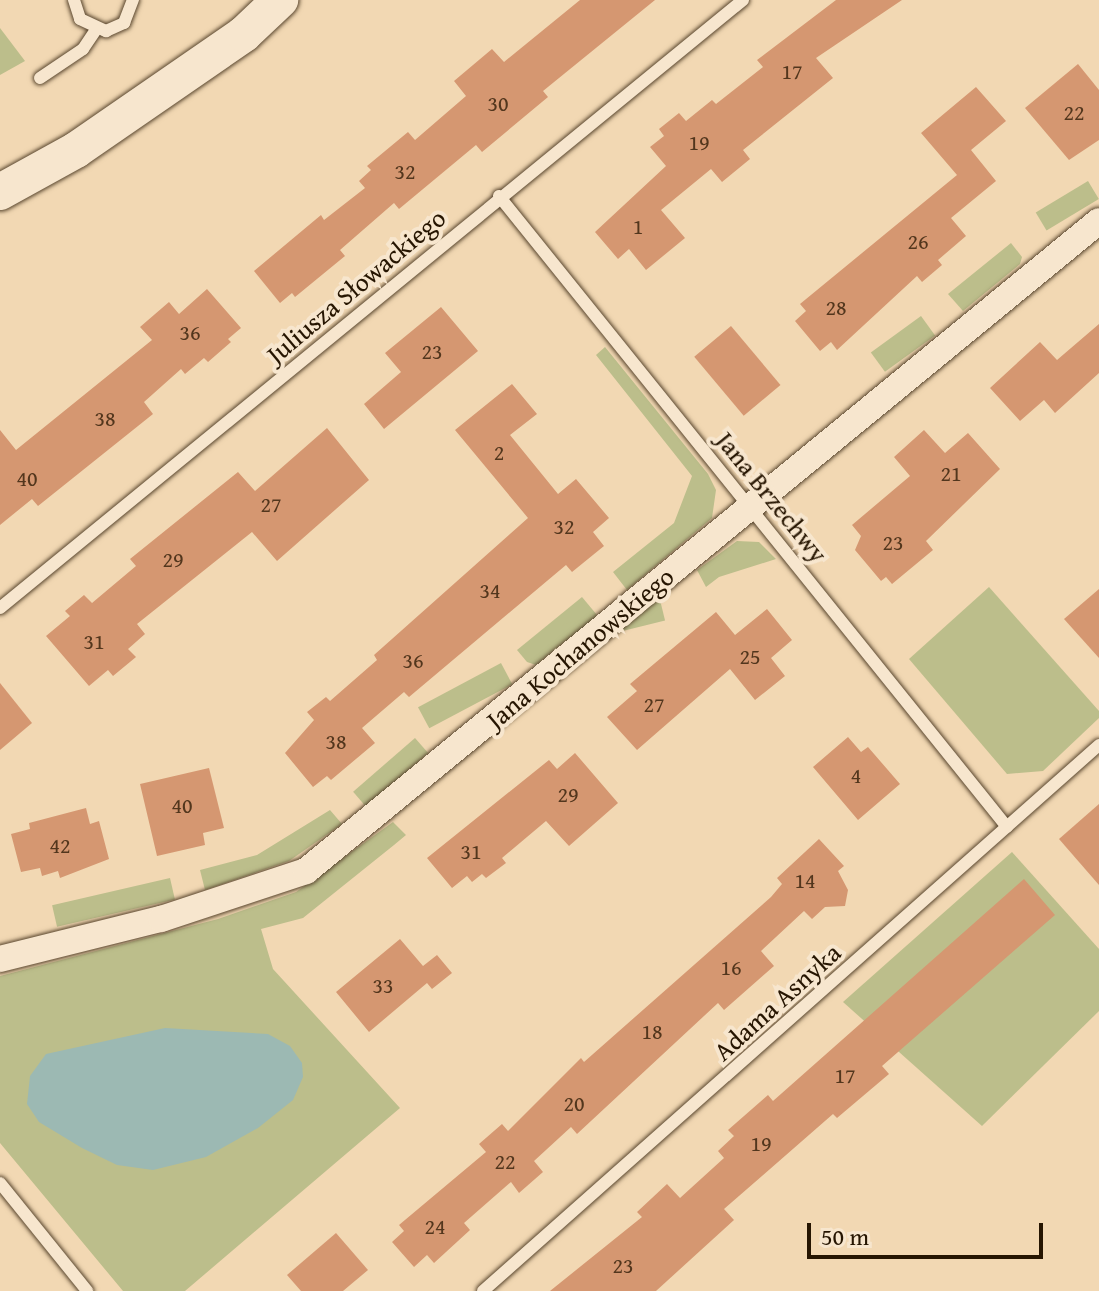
<!DOCTYPE html>
<html>
<head>
<meta charset="utf-8">
<style>
  body { margin:0 }
  #map { position:relative; width:1099px; height:1291px; overflow:hidden; background:#f2d8b3; font-family:"Gentium Book Plus",serif }
  div>[style] { position:absolute }
  .green>* { inset:0; background:#bcbe8b; transform-origin:0 0 }
  .water>* { inset:0; background:#9cb9b3 }
  .building>* { inset:0; background:#d59771; transform-origin:0 0 }
  .roads { filter:drop-shadow(0 0 2px #59462e) drop-shadow(0 0 2px #59462e) }
  .lane>* { height:12px; margin:-6px; padding:0 6px; transform-origin:6px; border-radius:6px; background:#f7e6ce }
  .street>* { height:26px; margin:-13px; padding:0 13px; transform-origin:13px; border-radius:13px; background:#f7e6ce }
  .secondary>* { height:36px; margin:-18px; padding:0 18px; transform-origin:18px; border-radius:18px; background:#f7e6ce }
  span { translate:-50% -50%; white-space:nowrap; text-align:center; line-height:1.15; -webkit-text-stroke:8px #f7e6ce; paint-order:stroke }
  .number-label { font-size:22px; color:#52361d }
  .number-label span { -webkit-text-stroke-width:0 }
  .street-label { font-size:26px; color:#261501 }
  .scale { position:absolute; left:807px; top:1223px; width:236px; height:36px; box-sizing:border-box; border:4px solid #261501; border-top:0; padding-left:10px; font-size:24px; line-height:28px; white-space:nowrap; color:#261501; -webkit-text-stroke:6px #f7e6ce; paint-order:stroke }
</style>
</head>
<body>
<div id="map">
  <div class="green">
    <div style="clip-path:polygon(0 28px,25px 61px,0 75px)"></div>
    <div style="left:1088px;top:181px;width:21px;height:61px;rotate:59deg"></div>
    <div style="clip-path:polygon(1011px 243px,1022px 257px,1020px 264px,963px 311px,948px 294px)"></div>
    <div style="left:921px;top:316px;width:24px;height:62px;rotate:54deg"></div>
    <div style="clip-path:polygon(605px 347px,708px 474px,716px 490px,712px 518px,627px 590px,613px 572px,674px 523px,692px 476px,596px 355px)"></div>
    <div style="clip-path:polygon(737px 541px,759px 542px,776px 559px,719px 577px,706px 587px,697px 570px)"></div>
    <div style="clip-path:polygon(989px 587px,1099px 711px,1099px 718px,1043px 771px,1007px 774px,909px 659px)"></div>
    <div style="clip-path:polygon(582px 597px,597px 615px,536px 665px,527px 662px,517px 650px)"></div>
    <div style="left:660px;top:600px;width:21px;height:101px;rotate:76deg"></div>
    <div style="left:501px;top:663px;width:24px;height:94px;rotate:62deg"></div>
    <div style="left:415px;top:738px;width:20px;height:82px;rotate:49deg"></div>
    <div style="clip-path:polygon(330px 810px,342px 824px,289px 861px,205px 890px,200px 870px,257px 855px)"></div>
    <div style="clip-path:polygon(393px 822px,406px 835px,394px 845px,303px 918px,261px 929px,273px 969px,400px 1108px,185px 1291px,123px 1291px,0 1143px,0 976px,218px 919px,296px 892px)"></div>
    <div style="clip-path:polygon(1012px 852px,1099px 949px,1099px 1011px,982px 1126px,843px 1002px)"></div>
    <div style="left:170px;top:878px;width:22px;height:121px;rotate:77deg"></div>
  </div>
  <div class="water">
    <div style="clip-path:polygon(165px 1028px,268px 1034px,290px 1046px,302px 1063px,303px 1077px,293px 1100px,258px 1128px,206px 1157px,153px 1170px,117px 1165px,82px 1148px,39px 1122px,27px 1104px,30px 1076px,46px 1054px)"></div>
  </div>
  <div class="building">
    <div style="clip-path:polygon(580px 0,655px 0,543px 91px,548px 97px,482px 152px,476px 145px,399px 209px,394px 203px,340px 250px,345px 256px,295px 297px,292px 293px,280px 303px,254px 271px,321px 215px,324px 220px,365px 188px,359px 181px,371px 170px,367px 166px,408px 132px,415px 140px,466px 96px,454px 81px,492px 49px,504px 62px)"></div>
    <div style="clip-path:polygon(836px 0,902px 0,816px 58px,833px 78px,743px 150px,750px 159px,722px 182px,711px 169px,661px 210px,685px 238px,646px 270px,629px 249px,618px 259px,595px 232px,666px 166px,650px 147px,664px 136px,659px 129px,679px 113px,686px 121px,712px 100px,716px 104px,763px 67px,757px 60px)"></div>
    <div style="clip-path:polygon(1078px 64px,1099px 90px,1099px 140px,1069px 160px,1025px 108px)"></div>
    <div style="clip-path:polygon(976px 87px,1006px 121px,971px 150px,996px 181px,951px 218px,966px 236px,938px 260px,942px 265px,922px 282px,917px 276px,837px 350px,831px 342px,820px 351px,795px 321px,806px 311px,800px 304px,957px 175px,921px 133px)"></div>
    <div style="clip-path:polygon(207px 289px,241px 328px,228px 339px,231px 342px,208px 362px,204px 358px,185px 374px,181px 369px,144px 402px,153px 414px,38px 506px,32px 499px,0 525px,0 430px,16px 450px,152px 340px,140px 327px,169px 302px,179px 314px)"></div>
    <div style="clip-path:polygon(441px 307px,478px 351px,384px 429px,364px 404px,401px 372px,385px 353px)"></div>
    <div style="clip-path:polygon(1099px 324px,1099px 373px,1055px 413px,1044px 400px,1020px 421px,990px 388px,1040px 342px,1057px 360px)"></div>
    <div style="left:731px;top:326px;width:77px;height:48px;rotate:50deg"></div>
    <div style="clip-path:polygon(512px 384px,537px 414px,510px 435px,558px 494px,576px 479px,609px 518px,593px 532px,604px 546px,572px 572px,566px 565px,409px 697px,404px 692px,362px 728px,375px 743px,331px 780px,327px 776px,313px 787px,285px 753px,314px 720px,307px 712px,326px 697px,330px 701px,377px 660px,374px 655px,528px 518px,455px 430px)"></div>
    <div style="clip-path:polygon(327px 428px,369px 480px,277px 561px,252px 532px,137px 624px,145px 634px,128px 649px,136px 657px,113px 676px,108px 670px,89px 686px,46px 636px,70px 616px,65px 611px,84px 595px,92px 603px,136px 566px,130px 559px,238px 472px,255px 491px)"></div>
    <div style="clip-path:polygon(924px 430px,945px 453px,968px 433px,1000px 469px,926px 541px,933px 550px,892px 584px,886px 577px,881px 581px,855px 550px,861px 536px,852px 525px,910px 476px,894px 457px)"></div>
    <div style="clip-path:polygon(1099px 589px,1099px 658px,1064px 619px)"></div>
    <div style="clip-path:polygon(767px 609px,792px 640px,771px 658px,785px 676px,755px 700px,730px 669px,637px 750px,607px 717px,637px 691px,630px 684px,716px 612px,735px 635px)"></div>
    <div style="clip-path:polygon(0 683px,32px 723px,0 750px)"></div>
    <div style="clip-path:polygon(848px 737px,861px 752px,868px 747px,900px 784px,858px 820px,813px 767px)"></div>
    <div style="clip-path:polygon(575px 753px,618px 803px,569px 846px,546px 821px,502px 858px,506px 863px,486px 878px,482px 874px,472px 882px,467px 876px,452px 888px,427px 858px,549px 760px,557px 769px)"></div>
    <div style="clip-path:polygon(209px 768px,224px 828px,203px 833px,205px 845px,157px 856px,140px 784px)"></div>
    <div style="clip-path:polygon(1099px 804px,1099px 885px,1059px 839px)"></div>
    <div style="clip-path:polygon(86px 808px,90px 824px,99px 821px,109px 859px,60px 878px,58px 871px,42px 876px,40px 868px,21px 872px,11px 834px,30px 829px,29px 823px)"></div>
    <div style="clip-path:polygon(819px 839px,844px 866px,838px 871px,848px 890px,845px 906px,825px 907px,812px 919px,804px 911px,761px 951px,774px 966px,724px 1010px,718px 1003px,577px 1134px,571px 1127px,534px 1161px,543px 1172px,519px 1193px,511px 1182px,464px 1223px,470px 1230px,434px 1263px,427px 1255px,414px 1267px,392px 1242px,404px 1231px,399px 1225px,486px 1152px,479px 1144px,502px 1124px,508px 1131px,581px 1058px,584px 1062px,771px 897px,782px 884px,777px 878px)"></div>
    <div style="clip-path:polygon(1024px 879px,1055px 915px,882px 1066px,889px 1074px,837px 1118px,833px 1114px,724px 1209px,734px 1220px,656px 1291px,550px 1291px,642px 1217px,637px 1212px,667px 1184px,680px 1198px,724px 1158px,718px 1151px,734px 1136px,728px 1130px,768px 1095px,773px 1101px)"></div>
    <div style="clip-path:polygon(400px 939px,423px 966px,437px 955px,452px 973px,432px 989px,427px 983px,369px 1032px,336px 992px)"></div>
    <div style="clip-path:polygon(336px 1233px,368px 1270px,343px 1291px,301px 1291px,287px 1275px)"></div>
  </div>
  <div class="roads">
    <div class="lane">
      <div style="left:74px;top:0;width:20px;rotate:72deg"></div>
      <div style="left:80px;top:19px;width:29px;rotate:25deg"></div>
      <div style="left:106px;top:31px;width:20px;rotate:-24deg"></div>
      <div style="left:124px;top:23px;width:25px;rotate:-69deg"></div>
      <div style="left:40px;top:78px;width:52px;rotate:-34deg"></div>
      <div style="left:83px;top:49px;width:23px;rotate:-56deg"></div>
      <div style="left:499px;top:196px;width:810px;rotate:51.16deg"></div>
      <div style="left:0;top:608px;width:960px;rotate:-39.29deg"></div>
      <div style="left:0;top:1183px;width:139px;rotate:51.1deg"></div>
      <div style="left:483px;top:1291px;width:823px;rotate:-41.55deg"></div>
    </div>
    <div class="street">
      <div style="left:0;top:959px;width:166px;rotate:-14deg"></div>
      <div style="left:161px;top:919px;width:153px;rotate:-18.3deg"></div>
      <div style="left:306px;top:871px;width:1025px;rotate:-39.34deg"></div>
    </div>
    <div class="secondary">
      <div style="left:0;top:192px;width:87px;rotate:-28.9deg"></div>
      <div style="left:76px;top:150px;width:204px;rotate:-34.6deg"></div>
      <div style="left:244px;top:34px;width:50px;rotate:-43.4deg"></div>
    </div>
  </div>
  <div class="number-label">
    <span style="left:792px;top:72px">17</span>
    <span style="left:498px;top:104px">30</span>
    <span style="left:1074px;top:113px">22</span>
    <span style="left:699px;top:143px">19</span>
    <span style="left:405px;top:172px">32</span>
    <span style="left:638px;top:227px">1</span>
    <span style="left:918px;top:242px">26</span>
    <span style="left:836px;top:308px">28</span>
    <span style="left:190px;top:333px">36</span>
    <span style="left:432px;top:352px">23</span>
    <span style="left:105px;top:419px">38</span>
    <span style="left:499px;top:453px">2</span>
    <span style="left:951px;top:474px">21</span>
    <span style="left:27px;top:479px">40</span>
    <span style="left:271px;top:505px">27</span>
    <span style="left:564px;top:527px">32</span>
    <span style="left:893px;top:543px">23</span>
    <span style="left:173px;top:560px">29</span>
    <span style="left:490px;top:591px">34</span>
    <span style="left:94px;top:642px">31</span>
    <span style="left:750px;top:657px">25</span>
    <span style="left:413px;top:661px">36</span>
    <span style="left:654px;top:705px">27</span>
    <span style="left:336px;top:742px">38</span>
    <span style="left:856px;top:776px">4</span>
    <span style="left:568px;top:795px">29</span>
    <span style="left:182px;top:806px">40</span>
    <span style="left:60px;top:846px">42</span>
    <span style="left:471px;top:852px">31</span>
    <span style="left:805px;top:881px">14</span>
    <span style="left:731px;top:968px">16</span>
    <span style="left:383px;top:986px">33</span>
    <span style="left:652px;top:1032px">18</span>
    <span style="left:845px;top:1076px">17</span>
    <span style="left:574px;top:1104px">20</span>
    <span style="left:761px;top:1144px">19</span>
    <span style="left:505px;top:1162px">22</span>
    <span style="left:435px;top:1227px">24</span>
    <span style="left:623px;top:1266px">23</span>
  </div>
  <div class="street-label">
    <span style="left:356px;top:286px;rotate:-40deg">Juliusza Słowackiego</span>
    <span style="left:772px;top:497px;rotate:51deg">Jana Brzechwy</span>
    <span style="left:580px;top:648px;rotate:-40deg">Jana Kochanowskiego</span>
    <span style="left:777px;top:1002px;rotate:-42deg">Adama Asnyka</span>
  </div>
  <div class="scale">50 m</div>
</div>
</body>
</html>
